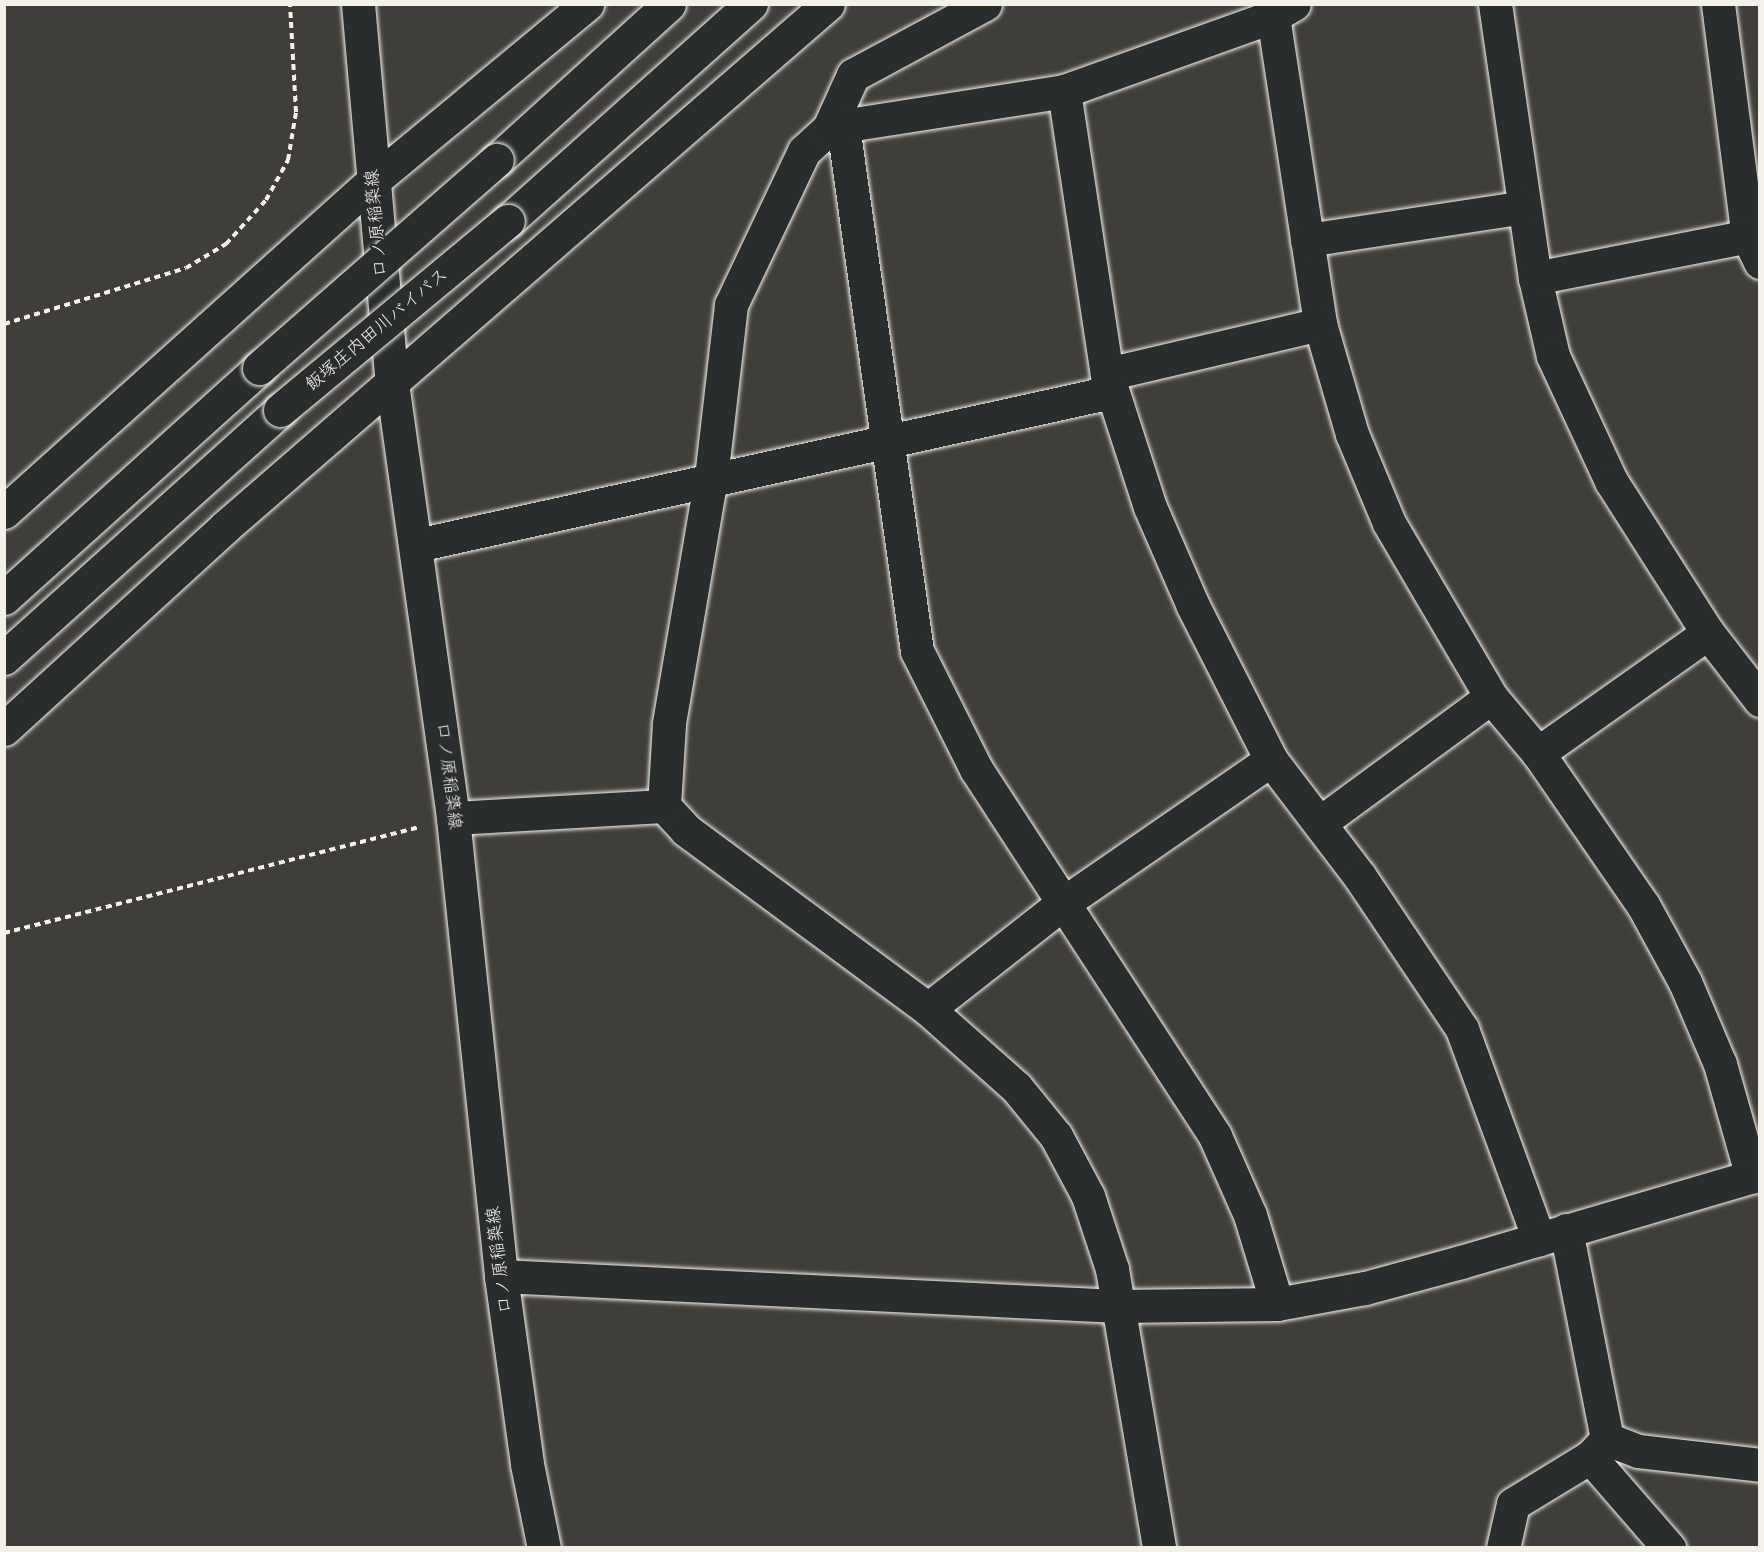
<!DOCTYPE html>
<html>
<head>
<meta charset="utf-8">
<style>
  body { margin:0 }
  #map { position:relative; width:1764px; height:1552px; overflow:hidden; background:#403e3b; font-family:Pangolin,"Klee One",sans-serif }
  div>[style] { position:absolute }
  .path>* { height:4px; margin-top:-2px; transform-origin:0; background:repeating-linear-gradient(90deg,#f4f1e8 0 6px,transparent 0 10.5px) }
  .roads { filter:drop-shadow(0 0 2px #f4f1e8) drop-shadow(0 0 2px #f4f1e8) }
  .minor>* { height:33px; margin:-16.5px; padding:0 16.5px; transform-origin:16.5px; border-radius:16.5px; background:#2a2d2e }
  .major>* { height:33px; margin:-16.5px; padding:0 16.5px; transform-origin:16.5px; border-radius:16.5px; background:#2a2d2e }
  .highway>* { height:33px; margin:-16.5px; padding:0 16.5px; transform-origin:16.5px; border-radius:16.5px; background:#2a2d2e }
  .bridges { filter:drop-shadow(0 0 2px #f4f1e8) drop-shadow(0 0 2px #f4f1e8) }
  .highway-bridge>* { height:33px; margin:-16.5px; padding:0 16.5px; transform-origin:16.5px; border-radius:16.5px; background:#2a2d2e }
  span { translate:-50% -50%; white-space:nowrap; text-align:center; line-height:1.15; -webkit-text-stroke:4.5px #2a2d2e; paint-order:stroke }
  .street-label { font-size:18px; color:#f4f1e8 }
  .frame { position:absolute; inset:0; border:6px solid #f4f1e8; pointer-events:none }
</style>
</head>
<body>
<div id="map">
  <div class="path">
    <div style="left:4px;top:324px;width:190px;rotate:-17.1deg"></div>
    <div style="left:186px;top:268px;width:47px;rotate:-31deg"></div>
    <div style="left:226px;top:244px;width:59px;rotate:-47.7deg"></div>
    <div style="left:266px;top:200px;width:46px;rotate:-61.2deg"></div>
    <div style="left:288px;top:160px;width:49px;rotate:-80.5deg"></div>
    <div style="left:296px;top:112px;width:108px;rotate:-93.2deg"></div>
    <div style="left:4px;top:933px;width:428px;rotate:-14.3deg"></div>
  </div>
  <div class="roads">
    <div class="minor">
      <div style="left:985px;top:4px;width:150px;rotate:151.7deg"></div>
      <div style="left:853px;top:75px;width:58px;rotate:114.4deg"></div>
      <div style="left:829px;top:128px;width:34px;rotate:137deg"></div>
      <div style="left:804px;top:151px;width:170px;rotate:115.4deg"></div>
      <div style="left:731px;top:305px;width:173px;rotate:96.6deg"></div>
      <div style="left:711px;top:477px;width:251px;rotate:99.7deg"></div>
      <div style="left:669px;top:724px;width:82px;rotate:93.5deg"></div>
      <div style="left:664px;top:806px;width:33px;rotate:47deg"></div>
      <div style="left:686px;top:830px;width:301px;rotate:36.5deg"></div>
      <div style="left:928px;top:1009px;width:118px;rotate:41.6deg"></div>
      <div style="left:1016px;top:1087px;width:63px;rotate:50.8deg"></div>
      <div style="left:1056px;top:1136px;width:68px;rotate:61.9deg"></div>
      <div style="left:1088px;top:1196px;width:77px;rotate:71.8deg"></div>
      <div style="left:1112px;top:1269px;width:283px;rotate:80.4deg"></div>
      <div style="left:1495px;top:4px;width:277px;rotate:81.7deg"></div>
      <div style="left:1535px;top:278px;width:80px;rotate:77deg"></div>
      <div style="left:1553px;top:356px;width:138px;rotate:65.1deg"></div>
      <div style="left:1611px;top:481px;width:180px;rotate:57.5deg"></div>
      <div style="left:1708px;top:633px;width:85px;rotate:52.2deg"></div>
      <div style="left:1718px;top:4px;width:235px;rotate:82.7deg"></div>
      <div style="left:1748px;top:237px;width:28px;rotate:64deg"></div>
      <div style="left:1273px;top:16px;width:312px;rotate:81.3deg"></div>
      <div style="left:1320px;top:324px;width:115px;rotate:73.8deg"></div>
      <div style="left:1352px;top:434px;width:96px;rotate:67.4deg"></div>
      <div style="left:1389px;top:523px;width:202px;rotate:59.6deg"></div>
      <div style="left:1491px;top:697px;width:73px;rotate:50deg"></div>
      <div style="left:1538px;top:753px;width:185px;rotate:55.4deg"></div>
      <div style="left:1643px;top:905px;width:88px;rotate:61.4deg"></div>
      <div style="left:1685px;top:982px;width:89px;rotate:66.9deg"></div>
      <div style="left:1720px;top:1064px;width:117px;rotate:74.2deg"></div>
      <div style="left:1064px;top:91px;width:286px;rotate:81.4deg"></div>
      <div style="left:1107px;top:374px;width:140px;rotate:72.1deg"></div>
      <div style="left:1150px;top:507px;width:108px;rotate:66.5deg"></div>
      <div style="left:1193px;top:606px;width:173px;rotate:63.1deg"></div>
      <div style="left:1271px;top:760px;width:147px;rotate:52.7deg"></div>
      <div style="left:1360px;top:877px;width:183px;rotate:56.1deg"></div>
      <div style="left:1462px;top:1029px;width:224px;rotate:69.9deg"></div>
      <div style="left:843px;top:126px;width:530px;rotate:81.98deg"></div>
      <div style="left:917px;top:651px;width:132px;rotate:63.4deg"></div>
      <div style="left:976px;top:769px;width:438px;rotate:56.9deg"></div>
      <div style="left:1215px;top:1136px;width:86px;rotate:66.1deg"></div>
      <div style="left:1250px;top:1215px;width:93px;rotate:73.1deg"></div>
      <div style="left:829px;top:128px;width:238px;rotate:-8.9deg"></div>
      <div style="left:1064px;top:91px;width:222px;rotate:-19.7deg"></div>
      <div style="left:1273px;top:16px;width:24px;rotate:-30deg"></div>
      <div style="left:1307px;top:240px;width:219px;rotate:-8.6deg"></div>
      <div style="left:1535px;top:278px;width:229px;rotate:-11.1deg"></div>
      <div style="left:1107px;top:374px;width:219px;rotate:-13.2deg"></div>
      <div style="left:417px;top:545px;width:711px;rotate:-12.43deg"></div>
      <div style="left:1538px;top:753px;width:208px;rotate:-35.2deg"></div>
      <div style="left:453px;top:818px;width:211px;rotate:-3.3deg"></div>
      <div style="left:1321px;top:822px;width:211px;rotate:-36.3deg"></div>
      <div style="left:928px;top:1009px;width:170px;rotate:-38.1deg"></div>
      <div style="left:1062px;top:904px;width:254px;rotate:-34.6deg"></div>
      <div style="left:1566px;top:1230px;width:213px;rotate:78.9deg"></div>
      <div style="left:501px;top:1276px;width:618px;rotate:2.78deg"></div>
      <div style="left:1118px;top:1306px;width:159px;rotate:-0.7deg"></div>
      <div style="left:1277px;top:1304px;width:89px;rotate:-10.3deg"></div>
      <div style="left:1365px;top:1288px;width:99px;rotate:-15.2deg"></div>
      <div style="left:1461px;top:1262px;width:312px;rotate:-16.4deg"></div>
      <div style="left:1607px;top:1439px;width:33px;rotate:21deg"></div>
      <div style="left:1638px;top:1451px;width:123px;rotate:6.5deg"></div>
      <div style="left:1607px;top:1439px;width:25px;rotate:133deg"></div>
      <div style="left:1590px;top:1457px;width:121px;rotate:49deg"></div>
      <div style="left:1503px;top:1548px;width:45px;rotate:-77.2deg"></div>
      <div style="left:1513px;top:1504px;width:90px;rotate:-31.4deg"></div>
    </div>
    <div class="major">
      <div style="left:358px;top:4px;width:381px;rotate:84.9deg"></div>
      <div style="left:392px;top:383px;width:439px;rotate:82deg"></div>
      <div style="left:453px;top:818px;width:461px;rotate:84deg"></div>
      <div style="left:501px;top:1276px;width:190px;rotate:82.1deg"></div>
      <div style="left:527px;top:1464px;width:86px;rotate:78.6deg"></div>
    </div>
    <div class="highway">
      <div style="left:497px;top:160px;width:232px;rotate:-42.2deg"></div>
      <div style="left:508px;top:221px;width:326px;rotate:-41.8deg"></div>
      <div style="left:4px;top:512px;width:496px;rotate:-41.9deg"></div>
      <div style="left:373px;top:181px;width:278px;rotate:-39.6deg"></div>
      <div style="left:4px;top:598px;width:343px;rotate:-42deg"></div>
      <div style="left:4px;top:658px;width:371px;rotate:-41.9deg"></div>
      <div style="left:4px;top:729px;width:299px;rotate:-42.4deg"></div>
      <div style="left:225px;top:527px;width:798px;rotate:-40.94deg"></div>
    </div>
  </div>
  <div class="bridges">
    <div class="highway-bridge">
      <div style="left:259px;top:368px;width:316px;rotate:-41.2deg"></div>
      <div style="left:280px;top:410px;width:296px;rotate:-39.7deg"></div>
    </div>
  </div>
  <div class="street-label">
    <span style="left:377px;top:223px;rotate:-95deg">口ノ原稲築線</span>
    <span style="left:377px;top:330px;rotate:-40deg">飯塚庄内田川バイパス</span>
    <span style="left:448px;top:776px;rotate:83deg">口ノ原稲築線</span>
    <span style="left:500px;top:1260px;rotate:-97deg">口ノ原稲築線</span>
  </div>
  <div class="frame"></div>
</div>
</body>
</html>
